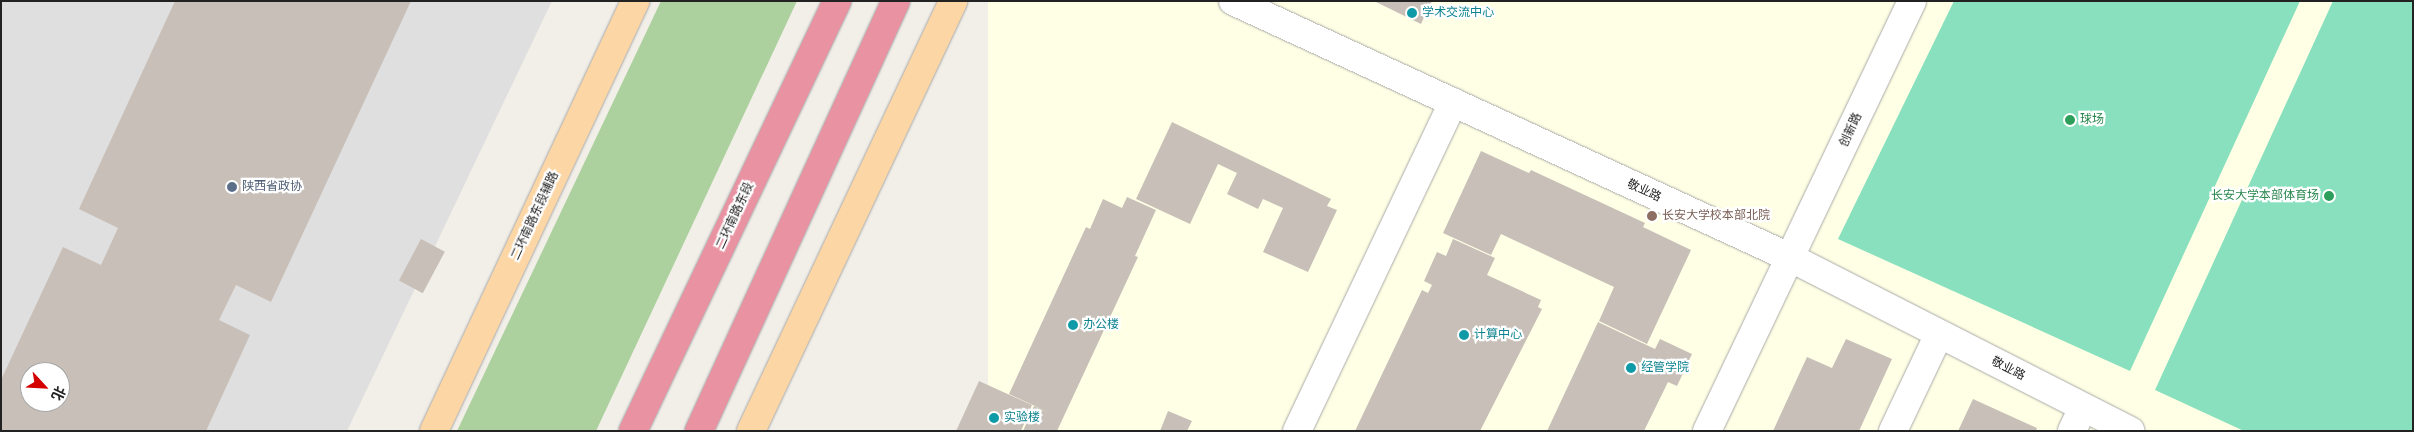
<!DOCTYPE html>
<html>
<head>
<meta charset="utf-8">
<style>
  body { margin:0 }
  #map { position:relative; width:2414px; height:432px; overflow:hidden; background:#f2efe9; font-family:Rubik,"Noto Sans SC",sans-serif }
  div>[style] { position:absolute }
  .residential>* { inset:0; background:#e0dfdf }
  .education>* { inset:0; background:#ffffe5; transform-origin:0 0 }
  .forest>* { inset:0; background:#add19e }
  .pitch>* { inset:0; background:#88e0be }
  .building>* { inset:0; background:#c7bfb8; transform-origin:0 0 }
  .roads { filter:drop-shadow(0 0 1px #a9a9a9) drop-shadow(0 0 1px #a9a9a9) }
  .minor>* { height:28px; margin:-14px; padding:0 14px; transform-origin:14px; border-radius:14px; background:#fff }
  .major>* { height:28px; margin:-14px; padding:0 14px; transform-origin:14px; border-radius:14px; background:#fcd6a4 }
  .highway>* { height:28px; margin:-14px; padding:0 14px; transform-origin:14px; border-radius:14px; background:#e892a2 }
  .dots>* { width:14px; height:14px; translate:-50% -50%; box-sizing:border-box; border:2px solid #fff; border-radius:50% }
  span { translate:-50% -50%; white-space:nowrap; text-align:center; line-height:1.15; -webkit-text-stroke:4.5px #fff; paint-order:stroke }
  .culture-label { font-size:12px; color:#0d838f }
  .left { translate:0 -50%; text-align:left }
  .leisure-label { font-size:12px; color:#27864d }
  .right { translate:-100% -50%; text-align:right }
  .street-label { font-size:12px; color:#222 }
  .service-label { font-size:12px; color:#4e5e75 }
  .education-label { font-size:12px; color:#785e54 }
  .frame { position:absolute; inset:0; border:2px solid #222; pointer-events:none }
  .north { position:absolute; left:20px; top:362px; width:50px; height:50px; box-sizing:border-box; background:#fff; border:1px solid #a7a7a7; border-radius:50%; rotate:115deg; font-size:14px; font-weight:700; line-height:20px; text-align:center; color:#222 }
  .north::after { content:''; display:block; margin:auto; width:18px; height:22px; background:#d40000; clip-path:polygon(50% 0,100% 100%,50% 72%,0 100%) }
</style>
</head>
<body>
<div id="map">
  <div class="residential">
    <div style="clip-path:polygon(evenodd,1px 1px,552px 1px,347px 431px,1px 431px,1px 1px,30px 372px,60px 372px,60px 402px,30px 402px,30px 372px)"></div>
  </div>
  <div class="education">
    <div style="left:988px;top:1px;width:1425px;height:472px"></div>
  </div>
  <div class="forest">
    <div style="clip-path:polygon(661px 1px,797px 1px,596px 431px,457px 431px)"></div>
  </div>
  <div class="pitch">
    <div style="clip-path:polygon(1954px 1px,2300px 1px,2130px 371px,1838px 239px)"></div>
    <div style="clip-path:polygon(2333px 1px,2413px 1px,2413px 431px,2244px 431px,2155px 390px)"></div>
  </div>
  <div class="building">
    <div style="clip-path:polygon(evenodd,175px 1px,411px 1px,271px 302px,236px 285px,219px 320px,250px 335px,206px 431px,1px 431px,1px 380px,63px 247px,101px 265px,118px 228px,79px 209px,175px 1px,30px 372px,60px 372px,60px 402px,30px 402px,30px 372px)"></div>
    <div style="clip-path:polygon(1374px 1px,1432px 1px,1421px 24px)"></div>
    <div style="clip-path:polygon(1172px 122px,1331px 199px,1327px 206px,1337px 210px,1308px 272px,1263px 252px,1283px 208px,1263px 199px,1258px 209px,1227px 194px,1237px 173px,1218px 164px,1190px 224px,1136px 199px)"></div>
    <div style="clip-path:polygon(1481px 151px,1529px 173px,1531px 170px,1645px 223px,1643px 227px,1691px 250px,1647px 344px,1599px 321px,1614px 287px,1501px 234px,1491px 255px,1443px 233px)"></div>
    <div style="clip-path:polygon(1127px 197px,1156px 210px,1135px 256px,1138px 257px,1057px 431px,1023px 431px,1034px 406px,1050px 413px,1009px 394px,1086px 227px,1090px 229px,1103px 199px,1122px 208px)"></div>
    <div style="left:421px;top:239px;width:27px;height:47px;rotate:28deg"></div>
    <div style="clip-path:polygon(1453px 239px,1495px 258px,1487px 275px,1541px 300px,1538px 307px,1542px 309px,1480px 431px,1355px 431px,1422px 290px,1428px 293px,1432px 285px,1424px 281px,1437px 252px,1446px 256px)"></div>
    <div style="clip-path:polygon(1598px 322px,1655px 349px,1660px 339px,1692px 354px,1677px 386px,1668px 382px,1644px 431px,1547px 431px)"></div>
    <div style="clip-path:polygon(1846px 339px,1892px 359px,1859px 431px,1773px 431px,1807px 357px,1832px 368px)"></div>
    <div style="clip-path:polygon(979px 381px,1032px 405px,1021px 431px,956px 431px)"></div>
    <div style="clip-path:polygon(1973px 399px,2037px 428px,2036px 431px,1958px 431px)"></div>
    <div style="clip-path:polygon(1168px 411px,1192px 421px,1187px 431px,1160px 431px)"></div>
  </div>
  <div class="roads">
    <div class="minor">
      <div style="left:1233px;top:1px;width:614px;rotate:24.73deg"></div>
      <div style="left:1791px;top:258px;width:381px;rotate:27deg"></div>
      <div style="left:1297px;top:431px;width:364px;rotate:-64.6deg"></div>
      <div style="left:1707px;top:431px;width:476px;rotate:-64.5deg"></div>
      <div style="left:1893px;top:431px;width:107px;rotate:-64.6deg"></div>
      <div style="left:2072px;top:431px;width:26px;rotate:-65deg"></div>
    </div>
    <div class="major">
      <div style="left:434px;top:431px;width:475px;rotate:-64.9deg"></div>
      <div style="left:751px;top:431px;width:475px;rotate:-64.8deg"></div>
    </div>
    <div class="highway">
      <div style="left:633px;top:431px;width:476px;rotate:-64.6deg"></div>
      <div style="left:699px;top:431px;width:473px;rotate:-65.4deg"></div>
    </div>
  </div>
  <div class="dots">
    <div style="left:1412px;top:13px;background:#0f9aa8"></div>
    <div style="left:2070px;top:120px;background:#2e9e5b"></div>
    <div style="left:232px;top:187px;background:#5c6f8a"></div>
    <div style="left:2329px;top:196px;background:#2e9e5b"></div>
    <div style="left:1652px;top:216px;background:#8d6e63"></div>
    <div style="left:1073px;top:325px;background:#0f9aa8"></div>
    <div style="left:1464px;top:335px;background:#0f9aa8"></div>
    <div style="left:1631px;top:368px;background:#0f9aa8"></div>
    <div style="left:994px;top:418px;background:#0f9aa8"></div>
  </div>
  <div class="culture-label">
    <span class="left" style="left:1422px;top:13px">学术交流中心</span>
    <span class="left" style="left:1083px;top:325px">办公楼</span>
    <span class="left" style="left:1474px;top:335px">计算中心</span>
    <span class="left" style="left:1641px;top:368px">经管学院</span>
    <span class="left" style="left:1004px;top:418px">实验楼</span>
  </div>
  <div class="leisure-label">
    <span class="left" style="left:2080px;top:120px">球场</span>
    <span class="right" style="left:2319px;top:196px">长安大学本部体育场</span>
  </div>
  <div class="street-label">
    <span style="left:1851px;top:130px;rotate:-65deg">创新路</span>
    <span style="left:1644px;top:191px;rotate:25deg">敬业路</span>
    <span style="left:535px;top:216px;rotate:-65deg">二环南路东段辅路</span>
    <span style="left:735px;top:216px;rotate:-65deg">二环南路东段</span>
    <span style="left:2008px;top:369px;rotate:27deg">敬业路</span>
  </div>
  <div class="service-label">
    <span class="left" style="left:242px;top:187px">陕西省政协</span>
  </div>
  <div class="education-label">
    <span class="left" style="left:1662px;top:216px">长安大学校本部北院</span>
  </div>
  <div class="frame"></div>
  <div class="north">北</div>
</div>
</body>
</html>
